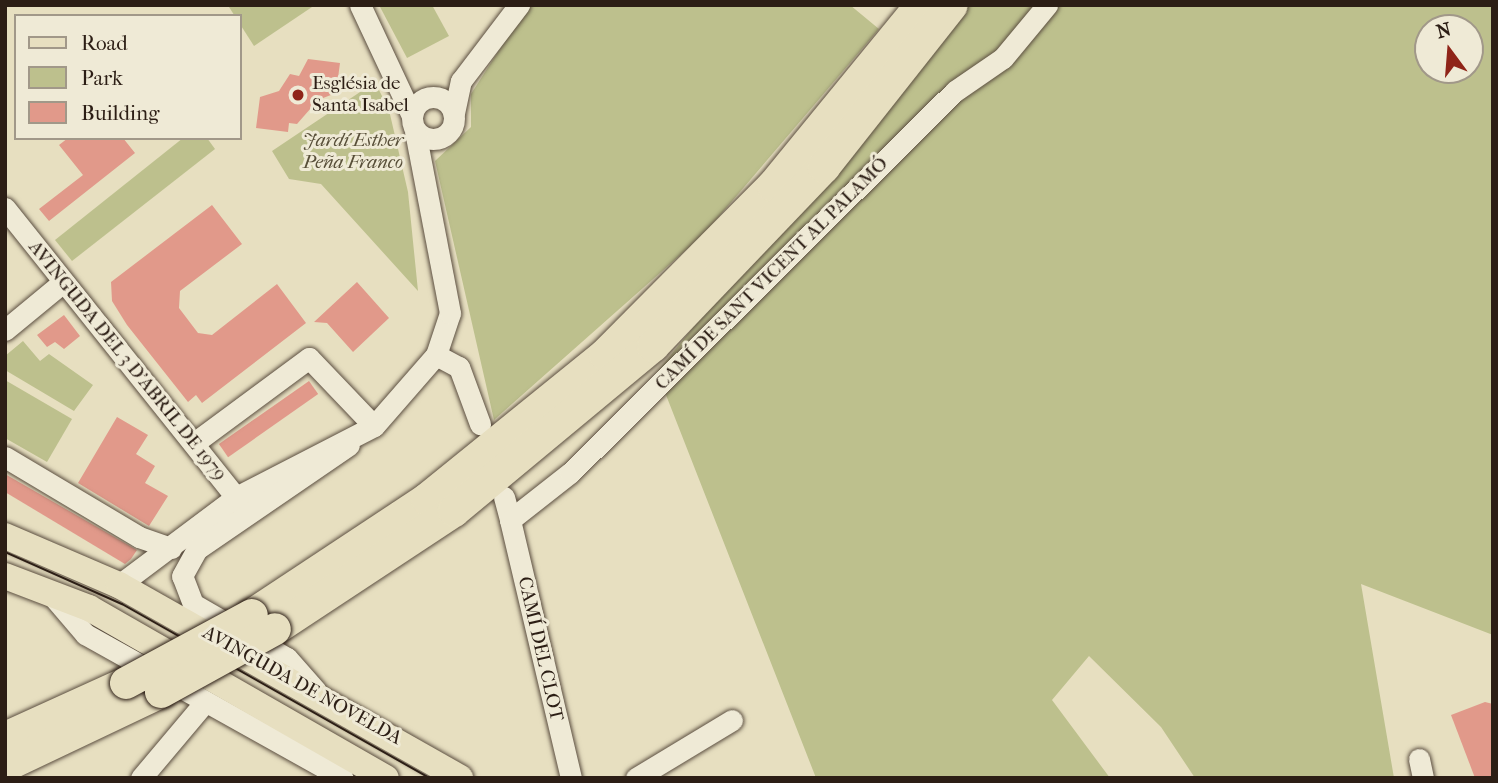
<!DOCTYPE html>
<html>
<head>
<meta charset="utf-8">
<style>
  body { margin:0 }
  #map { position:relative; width:1498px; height:783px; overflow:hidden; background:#e7dfc0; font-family:"IM FELL French Canon",serif }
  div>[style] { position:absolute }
  .green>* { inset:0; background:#bdc08d }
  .building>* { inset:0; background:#e1998a; transform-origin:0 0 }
  .roads { filter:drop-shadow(0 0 2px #5b4e40) drop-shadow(0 0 2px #5b4e40) }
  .minor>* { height:21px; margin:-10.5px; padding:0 10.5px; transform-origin:10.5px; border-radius:10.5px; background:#efead6 }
  .minor>.ring { margin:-10.5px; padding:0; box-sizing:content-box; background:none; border:21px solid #efead6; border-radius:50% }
  .major>* { height:26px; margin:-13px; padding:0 13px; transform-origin:13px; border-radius:13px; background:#e7dfc0 }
  .highway>* { height:32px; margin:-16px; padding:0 16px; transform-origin:16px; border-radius:16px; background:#e7dfc0 }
  .tram>* { height:2px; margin:-1px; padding:0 1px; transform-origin:1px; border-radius:1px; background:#2c1e15 }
  .bridges { filter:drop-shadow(0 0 2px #2c1e15) drop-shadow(0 0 2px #2c1e15) }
  .highway-bridge>* { height:32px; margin:-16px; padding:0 16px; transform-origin:16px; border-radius:16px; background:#e7dfc0 }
  .dots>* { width:19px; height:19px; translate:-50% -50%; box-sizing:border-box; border:4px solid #efead6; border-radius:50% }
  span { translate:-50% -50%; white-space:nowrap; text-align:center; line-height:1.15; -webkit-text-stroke:6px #efead6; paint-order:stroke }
  .poi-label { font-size:19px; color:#2c1e15 }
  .left { translate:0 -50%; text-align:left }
  .park-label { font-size:19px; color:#584f39; font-style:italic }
  .street-label { font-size:19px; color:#2c1e15 }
  .frame { position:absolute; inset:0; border:7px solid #2c1e15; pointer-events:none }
  .legend { position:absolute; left:14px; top:14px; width:228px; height:126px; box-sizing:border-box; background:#efead6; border:2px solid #a19889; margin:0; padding:9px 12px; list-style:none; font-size:21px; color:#2c1e15 }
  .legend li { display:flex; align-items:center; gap:14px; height:35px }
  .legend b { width:35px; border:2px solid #a19889 }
  .north { position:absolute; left:1414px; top:14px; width:70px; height:70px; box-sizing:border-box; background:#efead6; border:2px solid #a19889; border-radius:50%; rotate:344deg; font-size:19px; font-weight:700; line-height:28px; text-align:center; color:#2c1e15 }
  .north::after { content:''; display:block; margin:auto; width:24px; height:32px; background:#8f2418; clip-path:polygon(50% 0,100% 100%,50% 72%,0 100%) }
</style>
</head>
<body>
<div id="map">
  <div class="green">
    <div style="clip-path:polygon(315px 5px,254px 46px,229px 7px,232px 5px)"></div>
    <div style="clip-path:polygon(379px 5px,432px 5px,449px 36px,407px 58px)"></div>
    <div style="clip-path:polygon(528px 5px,850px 5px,879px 29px,704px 234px,494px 420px,435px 161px,471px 127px,471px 94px)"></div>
    <div style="clip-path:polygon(evenodd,955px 5px,1493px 5px,1493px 635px,1361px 584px,1394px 778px,1195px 778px,1161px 727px,1089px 656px,1052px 700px,1110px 778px,816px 778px,657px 372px,955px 5px,1428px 28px,1470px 28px,1470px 70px,1428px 70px,1428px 28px)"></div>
    <div style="clip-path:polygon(375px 82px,389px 110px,408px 192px,418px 291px,321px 184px,289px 179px,272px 151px)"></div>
    <div style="clip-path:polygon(183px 138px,207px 138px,215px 149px,72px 261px,55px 240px)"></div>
    <div style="clip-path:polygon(23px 341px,40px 361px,49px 354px,93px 385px,74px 411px,5px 370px,5px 356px)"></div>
    <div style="clip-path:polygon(5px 380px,72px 419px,47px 462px,5px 438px)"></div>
  </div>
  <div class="building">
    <div style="clip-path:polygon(308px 59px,340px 63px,336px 93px,318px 100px,297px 124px,289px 123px,288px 132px,256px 128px,260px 97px,279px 91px,290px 74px,299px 76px)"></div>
    <div style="clip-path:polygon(68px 138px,123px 138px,135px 153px,49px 221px,39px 209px,83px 175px,59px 145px)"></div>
    <div style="clip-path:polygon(212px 205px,242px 244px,180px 291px,179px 308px,198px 333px,212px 335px,277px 284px,306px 323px,202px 403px,196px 395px,188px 402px,127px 325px,112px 301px,111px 282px)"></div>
    <div style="clip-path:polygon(357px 282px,389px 318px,353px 352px,327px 323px,314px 322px)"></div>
    <div style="clip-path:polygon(64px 315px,80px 336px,64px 349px,55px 342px,47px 347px,37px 335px)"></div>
    <div style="left:309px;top:381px;width:16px;height:110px;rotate:55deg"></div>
    <div style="clip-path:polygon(117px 417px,148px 435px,136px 454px,155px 466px,145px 483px,168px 496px,149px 526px,78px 483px)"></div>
    <div style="clip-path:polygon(5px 474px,137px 550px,131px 559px,125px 564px,5px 492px)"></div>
    <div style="clip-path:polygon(1485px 702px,1493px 704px,1493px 778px,1475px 778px,1451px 715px)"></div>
  </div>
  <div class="roads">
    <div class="minor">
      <div style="left:360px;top:5px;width:120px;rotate:64.9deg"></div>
      <div class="ring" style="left:412px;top:97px;width:21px;height:21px"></div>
      <div style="left:454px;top:113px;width:33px;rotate:-78deg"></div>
      <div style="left:461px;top:81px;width:96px;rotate:-52.7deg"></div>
      <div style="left:5px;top:208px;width:381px;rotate:51.4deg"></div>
      <div style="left:5px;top:330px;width:74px;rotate:-39.5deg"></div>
      <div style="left:436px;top:355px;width:26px;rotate:28deg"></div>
      <div style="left:459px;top:367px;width:61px;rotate:69.8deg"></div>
      <div style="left:194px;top:443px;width:143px;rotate:-36.5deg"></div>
      <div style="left:309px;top:358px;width:94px;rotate:46.3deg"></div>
      <div style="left:5px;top:457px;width:156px;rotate:30.8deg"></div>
      <div style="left:139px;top:537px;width:34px;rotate:19deg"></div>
      <div style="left:504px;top:497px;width:24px;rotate:75deg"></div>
      <div style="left:510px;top:520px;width:76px;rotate:-38.1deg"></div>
      <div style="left:570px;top:473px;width:542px;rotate:-44.78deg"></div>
      <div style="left:955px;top:91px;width:58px;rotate:-34.5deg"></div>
      <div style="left:1003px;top:58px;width:69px;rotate:-50.3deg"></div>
      <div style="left:510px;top:520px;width:265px;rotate:76.7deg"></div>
      <div style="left:119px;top:585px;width:146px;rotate:-36.9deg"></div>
      <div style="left:236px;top:497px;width:155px;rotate:-27.2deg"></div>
      <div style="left:374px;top:426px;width:94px;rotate:-48.9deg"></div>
      <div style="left:436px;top:355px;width:44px;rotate:-71.6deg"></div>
      <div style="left:450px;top:313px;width:185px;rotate:-100.9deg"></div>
      <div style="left:50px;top:593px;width:54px;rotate:49.5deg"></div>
      <div style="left:85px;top:634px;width:295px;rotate:29.2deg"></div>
      <div style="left:316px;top:691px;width:44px;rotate:-131.3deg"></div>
      <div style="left:287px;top:658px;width:108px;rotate:-150.1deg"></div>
      <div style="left:193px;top:604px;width:30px;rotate:-111deg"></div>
      <div style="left:182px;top:576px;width:31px;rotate:-61deg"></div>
      <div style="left:197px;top:549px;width:184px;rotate:-34.4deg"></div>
      <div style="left:1419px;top:759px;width:19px;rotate:78deg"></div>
      <div style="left:141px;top:778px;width:99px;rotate:-49.9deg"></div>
      <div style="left:636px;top:778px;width:112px;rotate:-31.1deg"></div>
    </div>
    <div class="major">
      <div style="left:5px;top:536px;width:124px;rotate:23.3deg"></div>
      <div style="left:119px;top:585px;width:392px;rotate:29.5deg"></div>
      <div style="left:5px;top:576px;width:90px;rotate:20.9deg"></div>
      <div style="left:89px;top:608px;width:342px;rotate:29.8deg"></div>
    </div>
    <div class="highway">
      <div style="left:252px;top:615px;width:210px;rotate:-33.5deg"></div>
      <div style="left:427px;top:499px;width:229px;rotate:-39deg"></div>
      <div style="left:605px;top:355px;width:238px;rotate:-45.2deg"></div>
      <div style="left:773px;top:186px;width:234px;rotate:-50.7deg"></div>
      <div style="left:275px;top:629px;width:214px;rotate:-33.4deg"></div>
      <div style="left:454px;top:511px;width:259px;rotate:-39.7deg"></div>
      <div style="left:653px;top:346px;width:248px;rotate:-46.3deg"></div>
      <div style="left:824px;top:167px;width:206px;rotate:-51.7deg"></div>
      <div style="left:5px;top:738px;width:133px;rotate:-24.4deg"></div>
      <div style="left:5px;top:766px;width:173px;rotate:-25.4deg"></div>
    </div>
  </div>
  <div class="tram">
    <div style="left:5px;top:552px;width:128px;rotate:24deg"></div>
    <div style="left:122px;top:604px;width:353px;rotate:29.5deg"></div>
  </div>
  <div class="bridges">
    <div class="highway-bridge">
      <div style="left:126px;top:683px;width:143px;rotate:-28.4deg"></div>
      <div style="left:161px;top:692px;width:130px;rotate:-28.9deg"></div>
    </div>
  </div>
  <div class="dots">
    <div style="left:298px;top:95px;background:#8f2418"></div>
  </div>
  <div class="poi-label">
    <span class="left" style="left:312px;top:95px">Església de<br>Santa Isabel</span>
  </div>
  <div class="park-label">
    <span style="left:353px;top:152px">Jardí Esther<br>Peña Franco</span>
  </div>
  <div class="street-label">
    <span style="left:772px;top:274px;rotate:-45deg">CAMÍ DE SANT VICENT AL PALAMÓ</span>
    <span style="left:127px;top:361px;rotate:51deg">AVINGUDA DEL 3 D'ABRIL DE 1979</span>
    <span style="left:540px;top:649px;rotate:77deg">CAMÍ DEL CLOT</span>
    <span style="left:302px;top:686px;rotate:29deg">AVINGUDA DE NOVELDA</span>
  </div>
  <div class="frame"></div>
  <ul class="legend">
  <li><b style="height:9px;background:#e7dfc0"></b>Road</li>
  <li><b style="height:19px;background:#bdc08d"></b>Park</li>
  <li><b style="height:19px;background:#e1998a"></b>Building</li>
  </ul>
  <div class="north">N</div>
</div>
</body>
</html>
